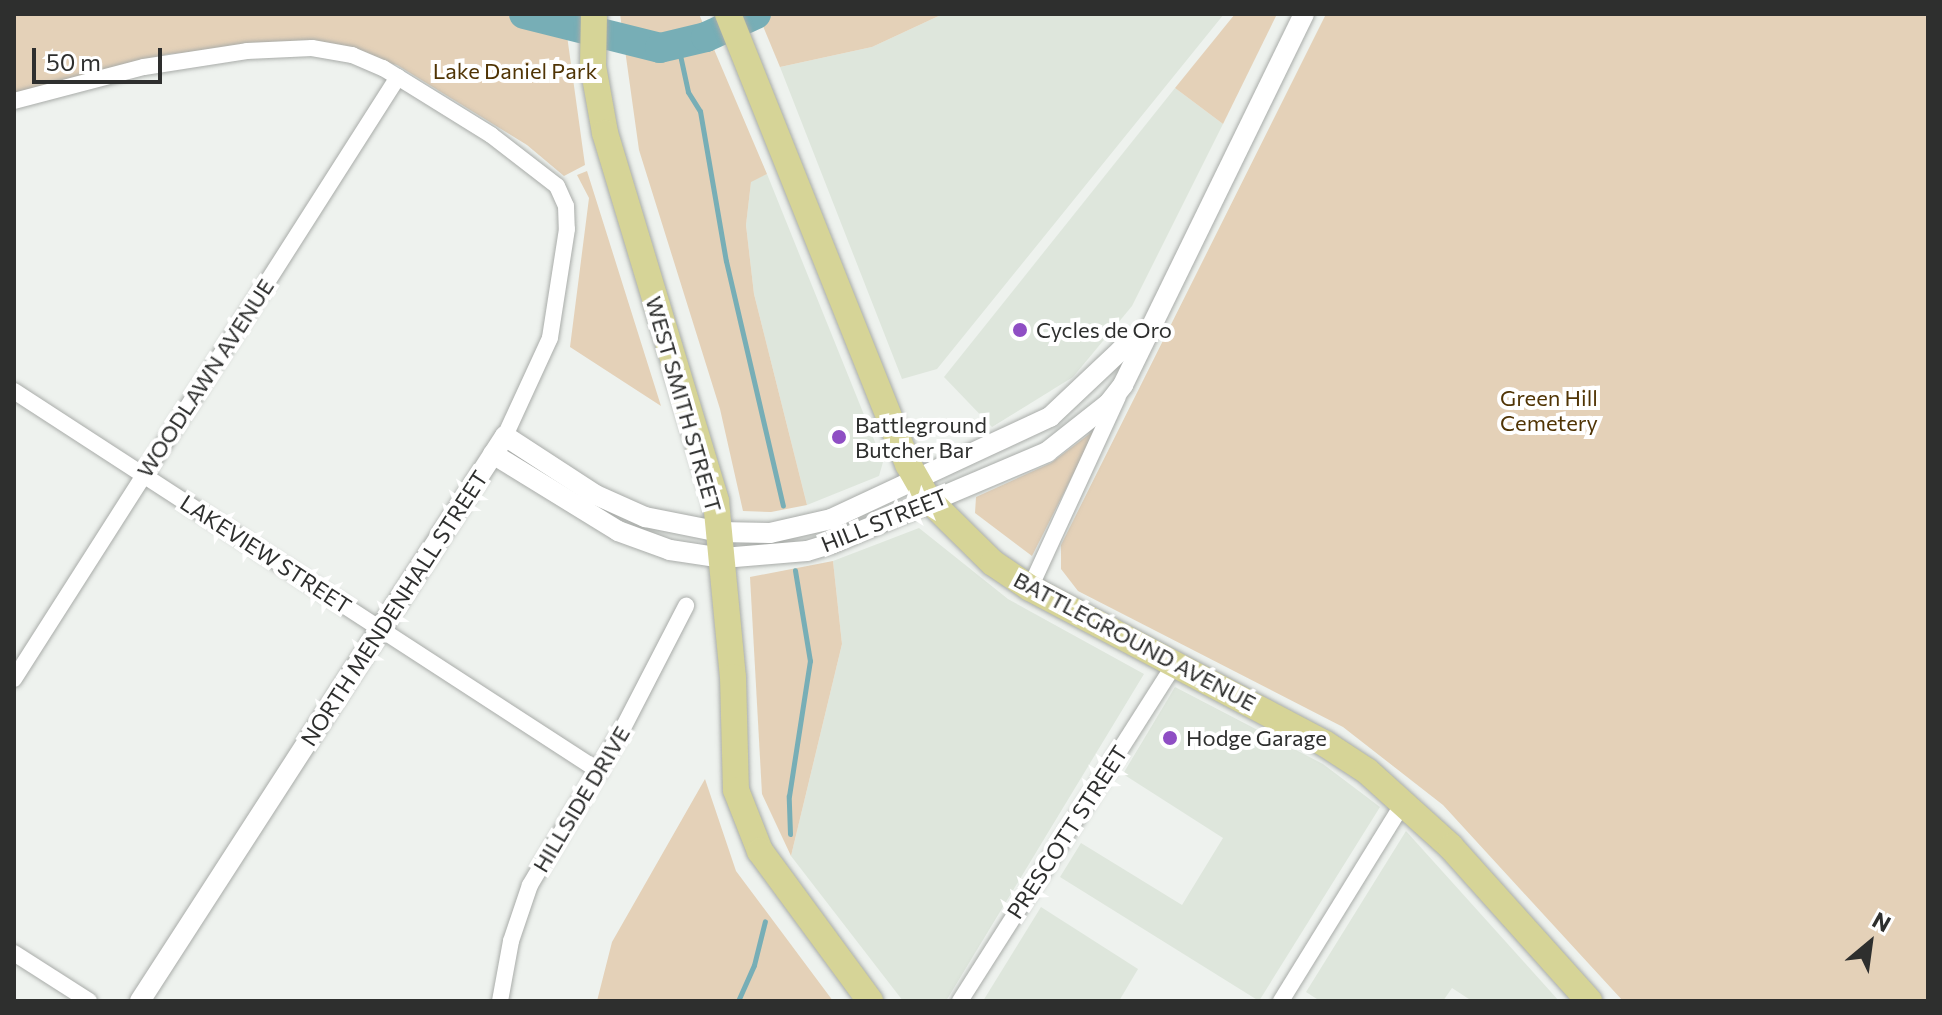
<!DOCTYPE html>
<html>
<head>
<meta charset="utf-8">
<style>
  body { margin:0 }
  #map { position:relative; width:1942px; height:1015px; overflow:hidden; background:#eef2ee; font-family:Commissioner,sans-serif }
  div>[style] { position:absolute }
  .built>* { inset:0; background:#dee6dc }
  .green>* { inset:0; background:#e4d1b8 }
  .stream>* { height:5px; margin:-2.5px; padding:0 2.5px; transform-origin:2.5px; border-radius:2.5px; background:#77aeb6 }
  .river>* { height:30px; margin:-15px; padding:0 15px; transform-origin:15px; border-radius:15px; background:#77aeb6 }
  .roads { filter:drop-shadow(0 0 2px #a9aca9) drop-shadow(0 0 2px #a9aca9) }
  .minor>* { height:16px; margin:-8px; padding:0 8px; transform-origin:8px; border-radius:8px; background:#fff }
  .tertiary>* { height:20px; margin:-10px; padding:0 10px; transform-origin:10px; border-radius:10px; background:#fff }
  .primary>* { height:26px; margin:-13px; padding:0 13px; transform-origin:13px; border-radius:13px; background:#d6d497 }
  .dots>* { width:22px; height:22px; translate:-50% -50%; box-sizing:border-box; border:4px solid #fff; border-radius:50% }
  span { translate:-50% -50%; white-space:nowrap; text-align:center; line-height:1.15; -webkit-text-stroke:8px #fff; paint-order:stroke }
  .park-label { font-size:22px; color:#503404 }
  .poi-label { font-size:22px; color:#2e2f2e }
  .left { translate:0 -50%; text-align:left }
  .street-label { font-size:22px; color:#2e2f2e }
  .frame { position:absolute; inset:0; border:16px solid #2e2f2e; pointer-events:none }
  .north { position:absolute; left:1830px; top:903px; width:80px; height:80px; -webkit-text-stroke:6px #fff; paint-order:stroke; rotate:29deg; font-size:22px; font-weight:700; line-height:32px; text-align:center; color:#2e2f2e }
  .north::after { content:''; display:block; margin:auto; width:28px; height:36px; background:#2e2f2e; clip-path:polygon(50% 0,100% 100%,50% 72%,0 100%) }
  .scale { position:absolute; left:32px; top:48px; width:130px; height:36px; box-sizing:border-box; border:4px solid #2e2f2e; border-top:0; padding-left:10px; font-size:24px; line-height:28px; white-space:nowrap; color:#2e2f2e; -webkit-text-stroke:6px #fff; paint-order:stroke }
</style>
</head>
<body>
<div id="map">
  <div class="built">
    <div style="clip-path:polygon(943px 14px,1224px 14px,937px 369px,902px 379px,780px 67px,872px 47px)"></div>
    <div style="clip-path:polygon(1175px 88px,1223px 124px,1132px 306px,1073px 377px,992px 427px,944px 377px)"></div>
    <div style="clip-path:polygon(767px 174px,883px 462px,879px 476px,807px 505px,754px 294px,746px 225px,751px 181px)"></div>
    <div style="clip-path:polygon(919px 528px,1008px 599px,1144px 674px,946px 1001px,903px 1001px,791px 856px,842px 644px,833px 561px)"></div>
    <div style="clip-path:polygon(1175px 687px,1323px 764px,1380px 807px,1259px 1001px,1060px 877px,1081px 843px,1182px 905px,1223px 838px,1123px 774px)"></div>
    <div style="clip-path:polygon(1406px 831px,1559px 1001px,1472px 1001px,1452px 988px,1443px 1001px,1320px 1001px,1306px 992px)"></div>
    <div style="clip-path:polygon(1041px 907px,1138px 969px,1119px 1001px,983px 1001px)"></div>
  </div>
  <div class="green">
    <div style="clip-path:polygon(14px 14px,564px 14px,585px 165px,564px 176px,527px 145px,397px 65px,313px 44px,168px 54px,14px 94px)"></div>
    <div style="clip-path:polygon(620px 14px,699px 14px,767px 174px,751px 182px,746px 225px,754px 294px,807px 505px,771px 512px,743px 511px,720px 409px,639px 150px)"></div>
    <div style="clip-path:polygon(758px 14px,943px 14px,872px 47px,780px 67px)"></div>
    <div style="clip-path:polygon(1235px 14px,1277px 14px,1223px 124px,1175px 88px)"></div>
    <div style="clip-path:polygon(1326px 14px,1928px 14px,1928px 1001px,1623px 1001px,1443px 805px,1343px 727px,1078px 591px,1061px 569px,1061px 545px)"></div>
    <div style="clip-path:polygon(587px 171px,661px 406px,570px 347px,589px 198px,577px 175px)"></div>
    <div style="clip-path:polygon(1096px 429px,1032px 556px,975px 513px,976px 497px,1051px 463px)"></div>
    <div style="clip-path:polygon(833px 561px,842px 644px,791px 856px,762px 794px,750px 577px)"></div>
    <div style="clip-path:polygon(705px 779px,736px 871px,833px 1001px,597px 1001px,612px 942px)"></div>
  </div>
  <div class="stream">
    <div style="left:677px;top:41px;width:52px;rotate:77.8deg"></div>
    <div style="left:688px;top:92px;width:22px;rotate:58deg"></div>
    <div style="left:700px;top:111px;width:152px;rotate:80.2deg"></div>
    <div style="left:726px;top:261px;width:251px;rotate:76.9deg"></div>
    <div style="left:790px;top:834px;width:38px;rotate:-92deg"></div>
    <div style="left:789px;top:796px;width:137px;rotate:-81.2deg"></div>
    <div style="left:810px;top:661px;width:92px;rotate:-99.4deg"></div>
    <div style="left:738px;top:1001px;width:39px;rotate:-66deg"></div>
    <div style="left:754px;top:965px;width:45px;rotate:-76deg"></div>
  </div>
  <div class="river">
    <div style="left:524px;top:14px;width:140px;rotate:14deg"></div>
    <div style="left:660px;top:48px;width:47px;rotate:-13.4deg"></div>
    <div style="left:706px;top:37px;width:55px;rotate:-24.7deg"></div>
  </div>
  <div class="roads">
    <div class="minor">
      <div style="left:14px;top:101px;width:134px;rotate:-14.7deg"></div>
      <div style="left:144px;top:67px;width:104px;rotate:-8.8deg"></div>
      <div style="left:247px;top:51px;width:65px;rotate:-2.6deg"></div>
      <div style="left:312px;top:48px;width:41px;rotate:9.9deg"></div>
      <div style="left:352px;top:55px;width:34px;rotate:23deg"></div>
      <div style="left:383px;top:68px;width:127px;rotate:31.8deg"></div>
      <div style="left:491px;top:135px;width:83px;rotate:37.7deg"></div>
      <div style="left:557px;top:186px;width:22px;rotate:66deg"></div>
      <div style="left:566px;top:206px;width:23px;rotate:88deg"></div>
      <div style="left:567px;top:229px;width:110px;rotate:98.9deg"></div>
      <div style="left:550px;top:338px;width:108px;rotate:114.7deg"></div>
      <div style="left:14px;top:391px;width:698px;rotate:33.01deg"></div>
      <div style="left:1030px;top:588px;width:210px;rotate:-65.3deg"></div>
      <div style="left:14px;top:679px;width:714px;rotate:-57.47deg"></div>
      <div style="left:14px;top:953px;width:89px;rotate:32.6deg"></div>
      <div style="left:500px;top:1001px;width:61px;rotate:-79.6deg"></div>
      <div style="left:511px;top:941px;width:59px;rotate:-71.3deg"></div>
      <div style="left:530px;top:885px;width:180px;rotate:-59.3deg"></div>
      <div style="left:622px;top:730px;width:140px;rotate:-62.7deg"></div>
      <div style="left:960px;top:1001px;width:400px;rotate:-57.5deg"></div>
      <div style="left:1281px;top:1001px;width:236px;rotate:-58.3deg"></div>
    </div>
    <div class="tertiary">
      <div style="left:493px;top:454px;width:147px;rotate:31.6deg"></div>
      <div style="left:618px;top:531px;width:55px;rotate:20.1deg"></div>
      <div style="left:670px;top:550px;width:54px;rotate:8.6deg"></div>
      <div style="left:723px;top:558px;width:84px;rotate:-4.8deg"></div>
      <div style="left:807px;top:551px;width:27px;rotate:-17deg"></div>
      <div style="left:833px;top:543px;width:233px;rotate:-23deg"></div>
      <div style="left:1047px;top:452px;width:79px;rotate:-38.3deg"></div>
      <div style="left:1109px;top:403px;width:23px;rotate:-52deg"></div>
      <div style="left:1123px;top:385px;width:413px;rotate:-64deg"></div>
      <div style="left:140px;top:1001px;width:673px;rotate:-57.14deg"></div>
      <div style="left:505px;top:436px;width:108px;rotate:33deg"></div>
      <div style="left:596px;top:495px;width:54px;rotate:24.2deg"></div>
      <div style="left:645px;top:517px;width:76px;rotate:11.3deg"></div>
      <div style="left:720px;top:532px;width:50px;rotate:1.1deg"></div>
      <div style="left:770px;top:533px;width:63px;rotate:-12.9deg"></div>
      <div style="left:831px;top:519px;width:242px;rotate:-25deg"></div>
      <div style="left:1050px;top:417px;width:98px;rotate:-43.3deg"></div>
      <div style="left:1121px;top:350px;width:20px;rotate:-15deg"></div>
    </div>
    <div class="primary">
      <div style="left:594px;top:14px;width:52px;rotate:91.1deg"></div>
      <div style="left:593px;top:66px;width:68px;rotate:79.8deg"></div>
      <div style="left:605px;top:133px;width:384px;rotate:73.2deg"></div>
      <div style="left:716px;top:501px;width:177px;rotate:84.5deg"></div>
      <div style="left:733px;top:677px;width:113px;rotate:88.5deg"></div>
      <div style="left:736px;top:790px;width:66px;rotate:68.5deg"></div>
      <div style="left:760px;top:851px;width:186px;rotate:53.7deg"></div>
      <div style="left:728px;top:14px;width:485px;rotate:68.2deg"></div>
      <div style="left:908px;top:464px;width:40px;rotate:60.3deg"></div>
      <div style="left:928px;top:499px;width:91px;rotate:44.6deg"></div>
      <div style="left:993px;top:563px;width:45px;rotate:34deg"></div>
      <div style="left:1030px;top:588px;width:332px;rotate:27.8deg"></div>
      <div style="left:1324px;top:743px;width:51px;rotate:33.1deg"></div>
      <div style="left:1367px;top:771px;width:113px;rotate:42.1deg"></div>
      <div style="left:1451px;top:847px;width:207px;rotate:48.1deg"></div>
    </div>
  </div>
  <div class="dots">
    <div style="left:1020px;top:330px;background:#8f4ec4"></div>
    <div style="left:839px;top:437px;background:#8f4ec4"></div>
    <div style="left:1170px;top:738px;background:#8f4ec4"></div>
  </div>
  <div class="park-label">
    <span style="left:515px;top:71px">Lake Daniel Park</span>
    <span style="left:1549px;top:410px">Green Hill<br>Cemetery</span>
  </div>
  <div class="poi-label">
    <span class="left" style="left:1036px;top:330px">Cycles de Oro</span>
    <span class="left" style="left:855px;top:437px">Battleground<br>Butcher Bar</span>
    <span class="left" style="left:1186px;top:738px">Hodge Garage</span>
  </div>
  <div class="street-label">
    <span style="left:205px;top:378px;rotate:-57deg">WOODLAWN AVENUE</span>
    <span style="left:684px;top:404px;rotate:74deg">WEST SMITH STREET</span>
    <span style="left:884px;top:520px;rotate:-22deg">HILL STREET</span>
    <span style="left:266px;top:554px;rotate:33deg">LAKEVIEW STREET</span>
    <span style="left:394px;top:608px;rotate:-57deg">NORTH MENDENHALL STREET</span>
    <span style="left:1135px;top:641px;rotate:28deg">BATTLEGROUND AVENUE</span>
    <span style="left:581px;top:799px;rotate:-59deg">HILLSIDE DRIVE</span>
    <span style="left:1067px;top:832px;rotate:-57deg">PRESCOTT STREET</span>
  </div>
  <div class="frame"></div>
  <div class="north">N</div>
  <div class="scale">50 m</div>
</div>
</body>
</html>
